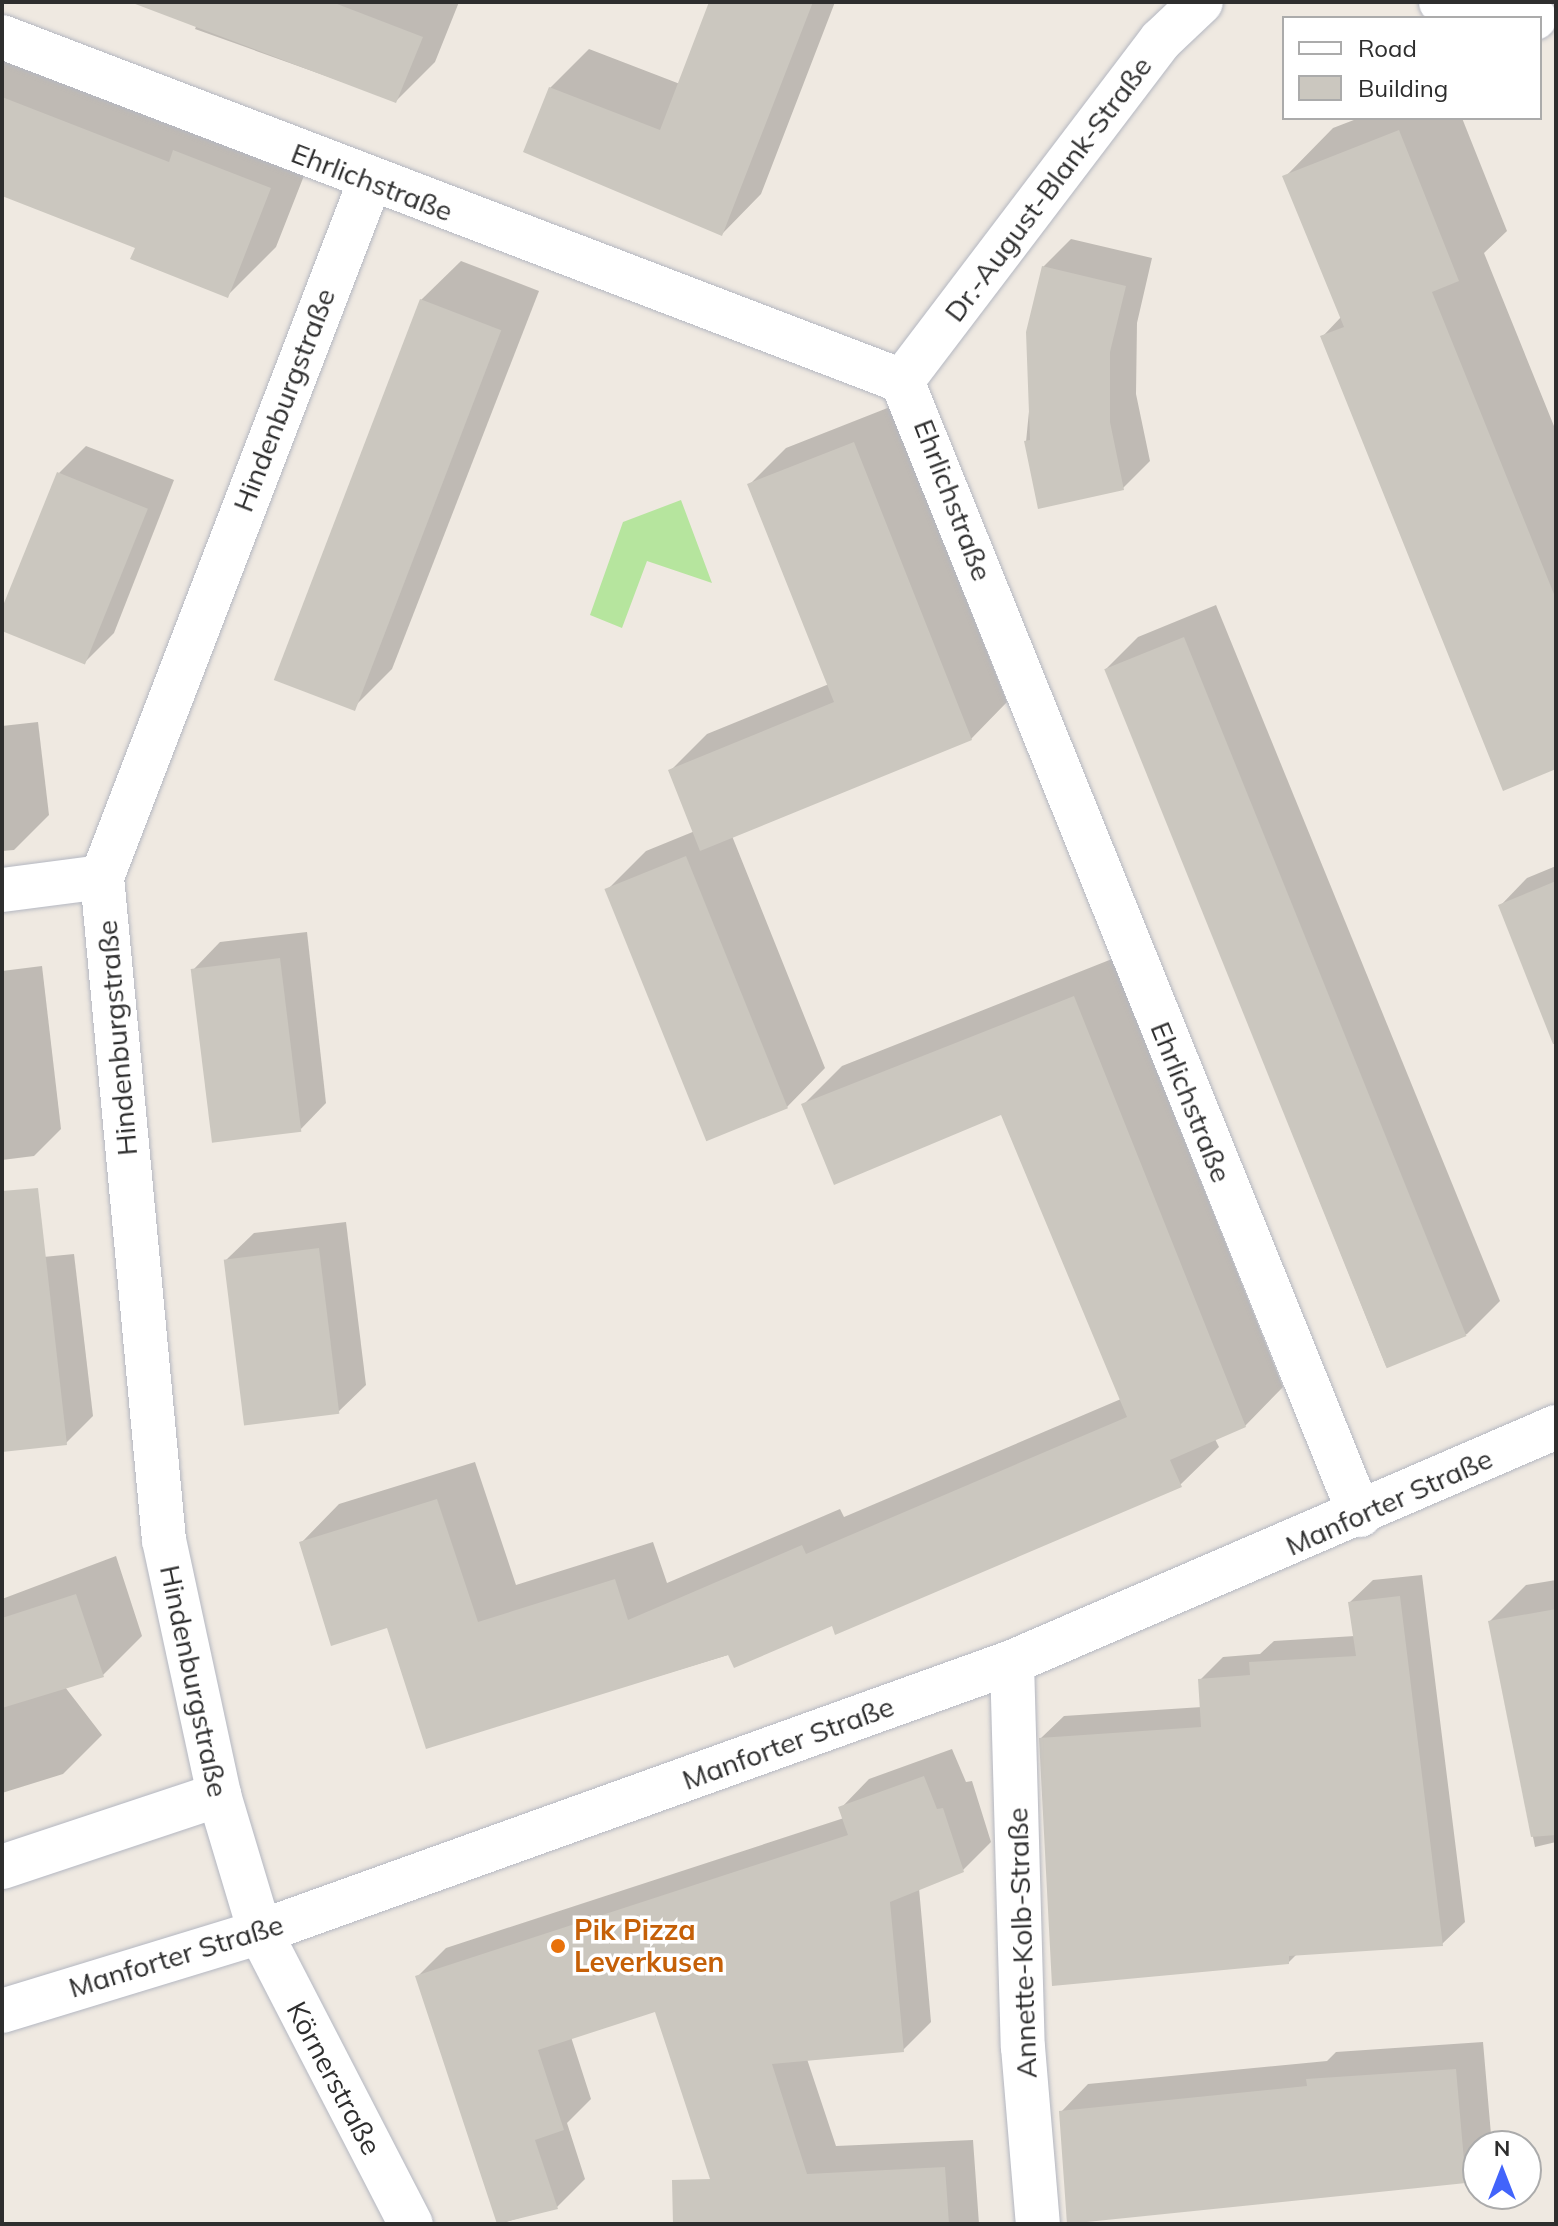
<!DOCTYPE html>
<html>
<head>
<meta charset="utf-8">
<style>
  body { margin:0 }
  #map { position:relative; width:1558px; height:2226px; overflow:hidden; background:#efe9e1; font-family:Mulish,sans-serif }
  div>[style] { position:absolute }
  .green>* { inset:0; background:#b6e59e }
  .shadow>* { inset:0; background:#0003 }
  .building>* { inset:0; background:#cbc7bf; transform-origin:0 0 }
  .roads { filter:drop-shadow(0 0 2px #b4b7c1) drop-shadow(0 0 2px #b4b7c1) }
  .minor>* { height:44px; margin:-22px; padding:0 22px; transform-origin:22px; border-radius:22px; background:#fff }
  .tertiary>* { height:44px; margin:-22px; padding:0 22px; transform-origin:22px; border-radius:22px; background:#fff }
  .dots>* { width:22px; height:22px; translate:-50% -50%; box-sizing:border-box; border:4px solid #fff; border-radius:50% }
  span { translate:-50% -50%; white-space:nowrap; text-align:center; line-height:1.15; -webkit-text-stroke:7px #fff; paint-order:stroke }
  .street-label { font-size:28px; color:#2e2e2e }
  .food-label { font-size:28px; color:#c56008; font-weight:700 }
  .left { translate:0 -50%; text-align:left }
  .frame { position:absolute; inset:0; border:4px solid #2e2e2e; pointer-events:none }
  .legend { position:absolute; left:1282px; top:16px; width:260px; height:104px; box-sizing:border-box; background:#fff; border:2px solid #ababab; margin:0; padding:10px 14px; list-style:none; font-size:24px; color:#2e2e2e }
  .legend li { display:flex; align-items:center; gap:16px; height:40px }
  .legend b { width:40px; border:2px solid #ababab }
  .north { position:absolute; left:1462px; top:2130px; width:80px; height:80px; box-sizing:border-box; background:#fff; border:2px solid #ababab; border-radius:50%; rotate:0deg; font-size:22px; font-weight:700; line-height:32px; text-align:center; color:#2e2e2e }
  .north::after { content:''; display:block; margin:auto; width:28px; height:36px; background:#4264fb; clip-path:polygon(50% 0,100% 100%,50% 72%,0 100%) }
</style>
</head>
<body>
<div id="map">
  <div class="green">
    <div style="clip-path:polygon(681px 500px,712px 583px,647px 561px,622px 628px,590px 615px,623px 522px)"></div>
  </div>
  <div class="shadow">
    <div style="clip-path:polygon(206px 2px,459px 2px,435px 62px,396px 101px,195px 29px)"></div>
    <div style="clip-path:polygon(711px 2px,835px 2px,761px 194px,722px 234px,550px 88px,589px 49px,680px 84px)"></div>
    <div style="clip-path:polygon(2px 30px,318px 140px,276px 247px,228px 295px,138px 247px,2px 194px)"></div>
    <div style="clip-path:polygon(1359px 118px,1462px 118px,1507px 231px,1484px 253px,1556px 431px,1556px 767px,1323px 336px,1342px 316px,1285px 177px,1333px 128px)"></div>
    <div style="clip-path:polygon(1071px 239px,1152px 258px,1137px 323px,1136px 394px,1150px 461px,1123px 488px,1026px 442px,1043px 267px)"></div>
    <div style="clip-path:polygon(461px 261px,539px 291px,392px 669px,353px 708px,421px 300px)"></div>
    <div style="clip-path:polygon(890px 407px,1007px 702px,971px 739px,732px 836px,825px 1068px,786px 1108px,607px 890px,646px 851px,695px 831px,670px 771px,707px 734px,829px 684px,749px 485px,786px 448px)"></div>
    <div style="clip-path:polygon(86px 446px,174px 480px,114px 633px,86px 661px,2px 629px,59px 473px)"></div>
    <div style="clip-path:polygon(1216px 605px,1500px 1301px,1467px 1334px,1386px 1366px,1106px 669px,1138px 637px)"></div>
    <div style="clip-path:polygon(38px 722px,49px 815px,14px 850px,2px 851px,2px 726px)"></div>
    <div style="clip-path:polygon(1556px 866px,1556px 1046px,1500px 906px,1527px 878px)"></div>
    <div style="clip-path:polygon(307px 932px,326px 1103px,299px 1131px,193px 970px,220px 942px)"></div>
    <div style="clip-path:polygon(1112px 959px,1283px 1387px,1245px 1426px,1215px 1439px,1219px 1447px,1180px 1485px,833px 1623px,428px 1746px,388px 1625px,301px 1543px,339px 1504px,475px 1462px,516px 1585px,653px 1542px,667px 1583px,840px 1509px,844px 1517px,1121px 1399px,1002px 1113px,804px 1104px,842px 1066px)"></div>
    <div style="clip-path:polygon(42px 966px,61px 1129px,34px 1156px,2px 1160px,2px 971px)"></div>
    <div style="clip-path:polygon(346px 1222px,366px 1385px,338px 1412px,226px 1260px,254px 1233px)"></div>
    <div style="clip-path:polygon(74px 1254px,93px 1416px,66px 1443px,2px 1450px,2px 1261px)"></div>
    <div style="clip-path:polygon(116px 1556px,142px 1636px,103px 1675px,65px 1687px,102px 1735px,63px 1774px,2px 1793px,2px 1599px)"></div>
    <div style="clip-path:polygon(1422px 1575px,1465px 1922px,1442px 1944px,1297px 1954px,1289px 1962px,1041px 1738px,1064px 1716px,1202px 1707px,1200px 1680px,1223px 1657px,1260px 1654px,1274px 1641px,1355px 1636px,1350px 1602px,1373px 1580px)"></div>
    <div style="clip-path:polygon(1556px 1580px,1556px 1842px,1535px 1847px,1490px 1621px,1526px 1585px)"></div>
    <div style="clip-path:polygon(952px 1749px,966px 1782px,972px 1781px,991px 1842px,962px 1871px,919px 1888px,931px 2022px,903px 2050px,807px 2059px,836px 2146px,973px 2140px,979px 2224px,770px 2224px,657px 2010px,571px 2037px,591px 2099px,567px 2123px,585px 2179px,557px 2207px,499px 2224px,417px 1977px,446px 1948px,844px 1818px,841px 1808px,869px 1779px)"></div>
    <div style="clip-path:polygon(1483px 2042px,1492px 2146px,1478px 2146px,1478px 2168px,1465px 2181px,1061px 2112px,1088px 2084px,1327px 2061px,1336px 2052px)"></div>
  </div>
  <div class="building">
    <div style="clip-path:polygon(130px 2px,332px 2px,423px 37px,396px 103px)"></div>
    <div style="clip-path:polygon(709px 2px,813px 2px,722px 236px,523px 152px,549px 87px,660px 130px)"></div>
    <div style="clip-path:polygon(2px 97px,169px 162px,173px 150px,271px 188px,228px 298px,130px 259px,135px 248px,2px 196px)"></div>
    <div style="clip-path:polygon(1399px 130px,1459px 281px,1432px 292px,1556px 599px,1556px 769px,1503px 791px,1320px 336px,1344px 327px,1282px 176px)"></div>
    <div style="clip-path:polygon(1042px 266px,1126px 286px,1110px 352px,1110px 422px,1124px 490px,1038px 509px,1024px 441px,1030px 440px,1026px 332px)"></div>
    <div style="left:420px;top:299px;width:87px;height:408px;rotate:21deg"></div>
    <div style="clip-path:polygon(854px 442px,972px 740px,700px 851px,668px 770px,834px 702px,747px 484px)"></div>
    <div style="left:57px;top:472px;width:98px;height:168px;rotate:22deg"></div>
    <div style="left:1184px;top:637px;width:754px;height:86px;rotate:68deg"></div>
    <div style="left:686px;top:856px;width:272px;height:88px;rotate:68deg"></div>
    <div style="clip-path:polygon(1556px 881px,1556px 1044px,1553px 1044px,1498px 905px)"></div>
    <div style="left:280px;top:958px;width:175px;height:90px;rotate:83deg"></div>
    <div style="clip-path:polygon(1074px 996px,1246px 1427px,1170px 1460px,1182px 1487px,835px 1635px,832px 1626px,734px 1668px,728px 1655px,426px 1749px,387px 1628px,331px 1646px,299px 1542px,437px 1499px,478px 1622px,615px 1579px,628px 1620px,802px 1545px,806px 1554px,1127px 1417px,1001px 1115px,834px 1185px,801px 1104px)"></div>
    <div style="clip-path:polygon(38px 1188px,67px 1445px,2px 1452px,2px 1191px)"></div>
    <div style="left:319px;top:1248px;width:167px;height:96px;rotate:83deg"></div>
    <div style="clip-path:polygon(76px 1594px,104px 1677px,2px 1708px,2px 1618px)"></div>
    <div style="clip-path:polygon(1400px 1596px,1443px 1946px,1289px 1956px,1289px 1964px,1052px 1986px,1039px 1738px,1201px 1727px,1198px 1679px,1250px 1675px,1249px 1662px,1356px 1656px,1348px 1602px)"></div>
    <div style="clip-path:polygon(1556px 1609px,1556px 1835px,1531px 1837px,1488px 1621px)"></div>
    <div style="clip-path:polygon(924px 1776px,937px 1809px,943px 1808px,964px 1872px,890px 1902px,904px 2052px,772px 2064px,807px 2174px,945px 2167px,949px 2224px,673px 2224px,672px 2180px,710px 2179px,655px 2012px,538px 2050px,564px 2130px,535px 2140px,558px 2209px,497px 2224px,415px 1976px,848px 1835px,838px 1807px)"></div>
    <div style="clip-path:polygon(1456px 2069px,1466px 2183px,1067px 2224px,1059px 2111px,1307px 2086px,1306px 2079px)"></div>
  </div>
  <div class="roads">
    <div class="minor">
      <div style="left:1441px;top:2px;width:95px;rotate:9.7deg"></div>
      <div style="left:2px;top:37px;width:964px;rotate:20.92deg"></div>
      <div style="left:902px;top:381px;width:1223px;rotate:68.01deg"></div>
      <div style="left:370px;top:181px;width:746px;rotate:111.06deg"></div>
      <div style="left:102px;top:877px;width:666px;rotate:84.66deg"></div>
      <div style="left:164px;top:1540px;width:261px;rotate:77.8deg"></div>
      <div style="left:219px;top:1795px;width:143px;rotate:73.3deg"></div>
      <div style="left:260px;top:1932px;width:329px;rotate:62.7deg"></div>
      <div style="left:902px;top:381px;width:428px;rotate:-52.8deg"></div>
      <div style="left:1161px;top:40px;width:55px;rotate:-43.5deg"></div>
      <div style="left:2px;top:890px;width:101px;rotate:-7.4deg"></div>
      <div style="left:1012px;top:1662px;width:385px;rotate:88.4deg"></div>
      <div style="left:1023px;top:2047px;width:178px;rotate:85.2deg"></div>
      <div style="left:2px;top:1867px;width:229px;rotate:-18.4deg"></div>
    </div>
    <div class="tertiary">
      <div style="left:2px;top:2011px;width:270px;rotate:-17deg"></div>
      <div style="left:260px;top:1932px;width:799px;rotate:-19.75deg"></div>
      <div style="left:1012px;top:1662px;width:593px;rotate:-23.36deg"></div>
    </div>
  </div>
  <div class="dots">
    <div style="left:558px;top:1946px;background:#e8710a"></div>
  </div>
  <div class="street-label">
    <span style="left:372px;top:182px;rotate:21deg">Ehrlichstraße</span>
    <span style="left:1048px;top:189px;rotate:-53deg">Dr.-August-Blank-Straße</span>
    <span style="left:284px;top:400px;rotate:-69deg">Hindenburgstraße</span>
    <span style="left:953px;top:500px;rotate:69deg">Ehrlichstraße</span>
    <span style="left:117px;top:1038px;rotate:-95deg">Hindenburgstraße</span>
    <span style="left:1191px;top:1102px;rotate:68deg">Ehrlichstraße</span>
    <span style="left:1389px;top:1502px;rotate:-24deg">Manforter Straße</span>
    <span style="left:194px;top:1681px;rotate:78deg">Hindenburgstraße</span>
    <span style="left:788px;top:1743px;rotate:-20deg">Manforter Straße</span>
    <span style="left:1022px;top:1943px;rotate:-92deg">Annette-Kolb-Straße</span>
    <span style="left:176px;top:1956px;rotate:-17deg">Manforter Straße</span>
    <span style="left:334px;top:2078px;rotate:62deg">Körnerstraße</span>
  </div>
  <div class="food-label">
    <span class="left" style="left:574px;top:1946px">Pik Pizza<br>Leverkusen</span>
  </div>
  <div class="frame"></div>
  <ul class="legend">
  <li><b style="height:10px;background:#fff"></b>Road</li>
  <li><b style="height:22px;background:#cbc7bf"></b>Building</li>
  </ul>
  <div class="north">N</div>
</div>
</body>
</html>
